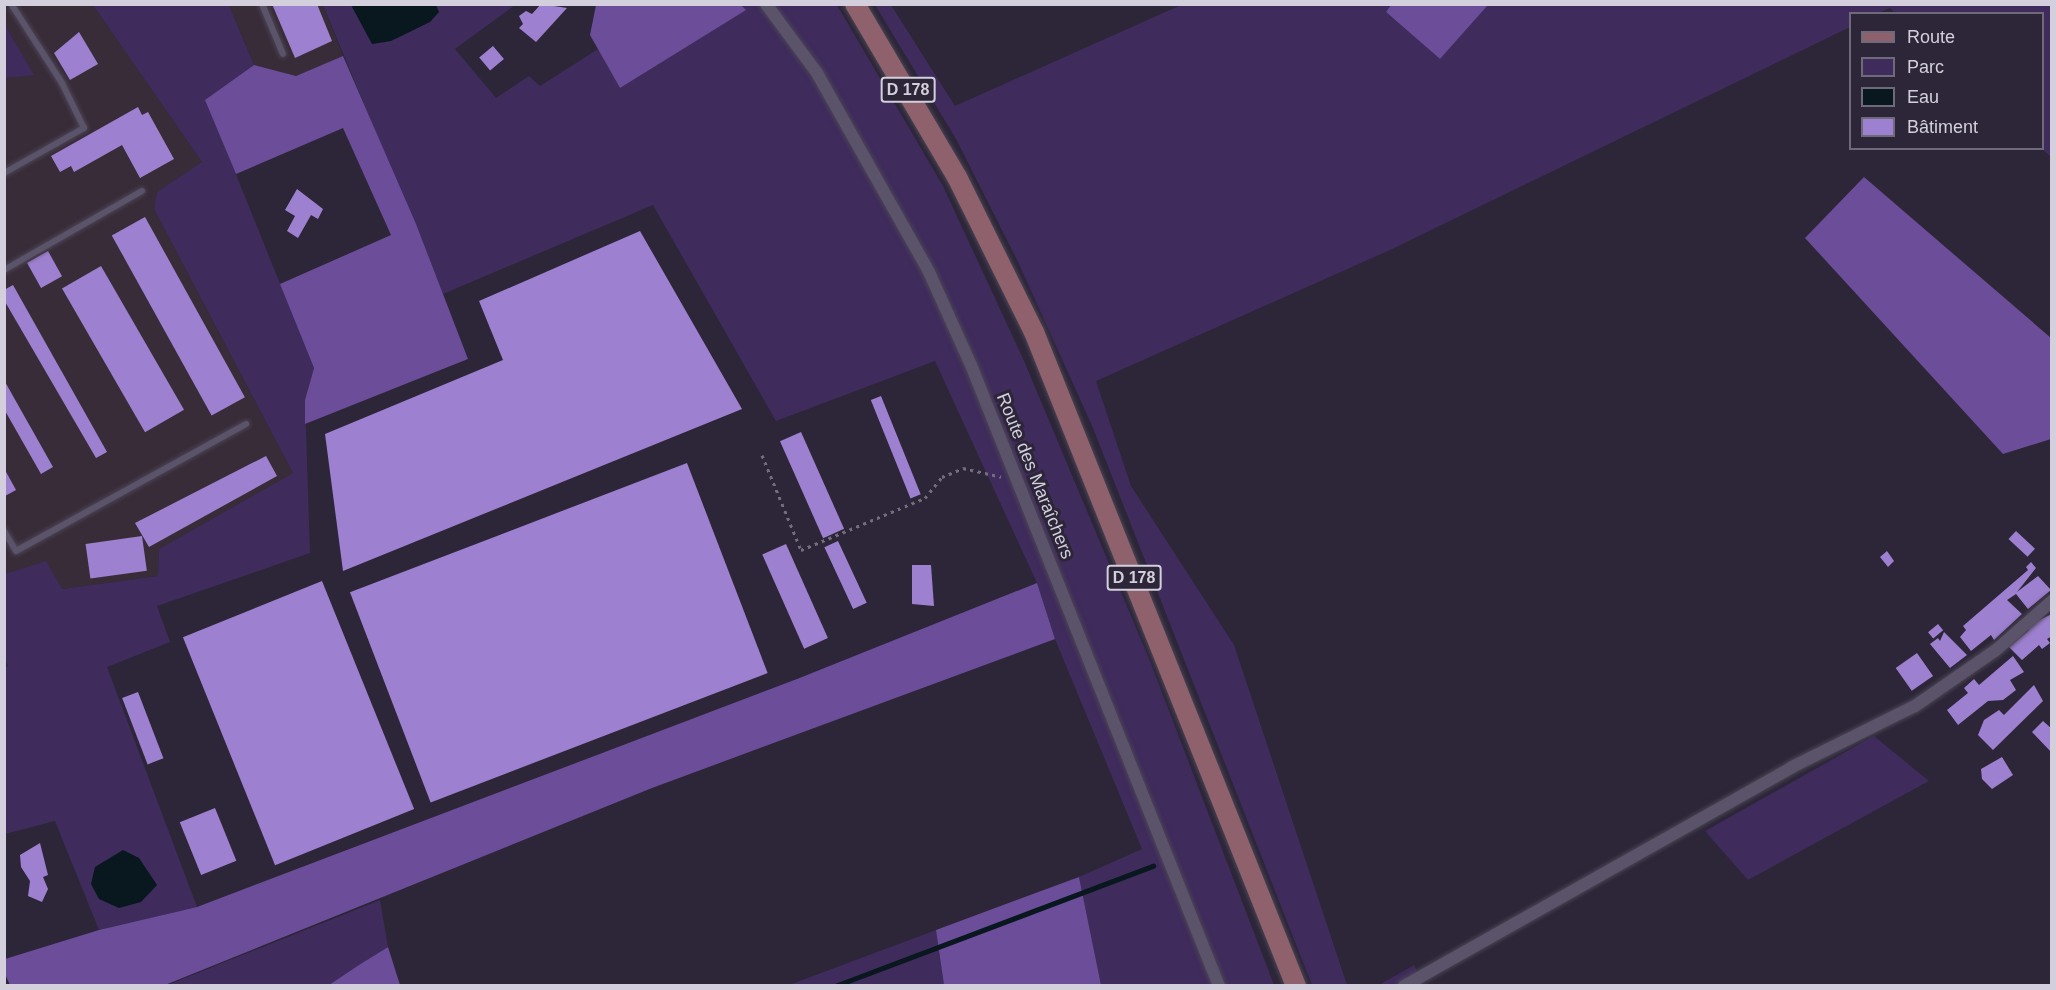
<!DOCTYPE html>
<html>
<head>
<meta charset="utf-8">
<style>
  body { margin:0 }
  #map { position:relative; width:2056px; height:990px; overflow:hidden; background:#2c2638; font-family:Arial,sans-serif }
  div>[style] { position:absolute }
  .industrial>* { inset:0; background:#392c39 }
  .green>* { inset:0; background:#3f2b5c }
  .forest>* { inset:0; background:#6c4d99 }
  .water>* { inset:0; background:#09171e }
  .stream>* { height:4.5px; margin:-2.25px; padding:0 2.25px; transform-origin:2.25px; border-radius:2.25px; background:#09171e }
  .building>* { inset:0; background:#9e80d0; transform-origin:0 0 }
  .path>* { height:3px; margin-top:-1.5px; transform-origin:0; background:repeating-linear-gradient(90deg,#736e7e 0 3px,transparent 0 7.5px) }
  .roads { filter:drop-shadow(0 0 2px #4a4454) drop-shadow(0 0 2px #4a4454) }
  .service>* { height:6px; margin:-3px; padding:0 3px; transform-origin:3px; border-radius:3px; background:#5b5369 }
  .minor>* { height:12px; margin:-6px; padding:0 6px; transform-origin:6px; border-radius:6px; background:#5b5369 }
  .primary>* { height:20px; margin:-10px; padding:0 10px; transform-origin:10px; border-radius:10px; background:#8e616c }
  span { translate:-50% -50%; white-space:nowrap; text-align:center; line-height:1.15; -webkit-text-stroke:6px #2c2638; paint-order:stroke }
  .shield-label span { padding:2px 4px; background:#2c2638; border:2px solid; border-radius:4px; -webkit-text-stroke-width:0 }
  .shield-label { font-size:16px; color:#d3cfdc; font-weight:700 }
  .street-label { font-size:18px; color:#d3cfdc }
  .frame { position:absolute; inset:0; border:6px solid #d3cfdc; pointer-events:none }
  .legend { position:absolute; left:1849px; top:12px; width:195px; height:138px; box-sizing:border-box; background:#2c2638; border:2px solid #6f6a7a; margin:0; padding:8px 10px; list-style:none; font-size:18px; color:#d3cfdc }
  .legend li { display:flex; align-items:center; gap:12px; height:30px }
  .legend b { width:30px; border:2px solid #6f6a7a }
</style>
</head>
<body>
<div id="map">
  <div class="industrial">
    <div style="clip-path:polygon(14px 5px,93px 5px,202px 162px,157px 192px,154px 209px,293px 473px,159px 549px,158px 576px,62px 589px,45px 562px,5px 574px,4px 78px,33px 74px,5px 25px,5px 10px)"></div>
    <div style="clip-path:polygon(229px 5px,323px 5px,343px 56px,296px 76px,254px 65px)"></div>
  </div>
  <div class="green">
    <div style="clip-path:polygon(93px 5px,229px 5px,254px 65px,206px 100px,314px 368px,305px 400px,310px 553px,157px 606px,170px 642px,107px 667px,197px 907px,99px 930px,55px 821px,5px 834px,4px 668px,8px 666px,4px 657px,5px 574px,46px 561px,62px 589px,158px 576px,159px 549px,293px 473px,154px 209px,157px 192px,202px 162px)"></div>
    <div style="clip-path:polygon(323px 5px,515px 5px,455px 49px,496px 98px,529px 76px,540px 86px,598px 49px,620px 88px,745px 10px,741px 5px,837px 5px,943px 186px,1024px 361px,1150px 661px,1274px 985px,1101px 985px,1079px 877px,1142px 849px,1055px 639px,1037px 583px,935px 361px,776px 421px,653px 205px,443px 294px)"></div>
    <div style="clip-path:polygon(875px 5px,891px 5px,955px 106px,1181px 5px,1392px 5px,1386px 12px,1440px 59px,1488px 5px,2051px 5px,2051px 157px,2042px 149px,2042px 14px,1896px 14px,1890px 8px,1878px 13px,1850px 14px,1850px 27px,1390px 250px,1096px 381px,1131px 486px,1234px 645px,1347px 985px,1312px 985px,1093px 428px,1018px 262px,956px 139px)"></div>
    <div style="clip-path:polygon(4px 25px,5px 25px,34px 75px,5px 78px)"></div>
    <div style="clip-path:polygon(1874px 736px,1929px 781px,1748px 880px,1705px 831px)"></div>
    <div style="clip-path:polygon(380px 900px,388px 947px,329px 985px,165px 986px)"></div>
    <div style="clip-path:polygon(936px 930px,944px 985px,789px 985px)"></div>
    <div style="clip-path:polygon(1414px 965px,1423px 985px,1377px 986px)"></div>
  </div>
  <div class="forest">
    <div style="clip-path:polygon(1392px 4px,1488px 4px,1488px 5px,1440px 59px,1386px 12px)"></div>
    <div style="clip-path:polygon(741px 5px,746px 10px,620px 88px,590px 35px,596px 5px)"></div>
    <div style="clip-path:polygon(343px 56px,416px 224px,468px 359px,305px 424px,305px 400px,314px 368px,280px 284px,391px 235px,343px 128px,236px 174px,205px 100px,254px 65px,296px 76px)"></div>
    <div style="clip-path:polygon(1864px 177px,2051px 338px,2051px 439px,2003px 454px,1805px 238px)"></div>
    <div style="clip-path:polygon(1037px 583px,1055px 639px,652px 788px,165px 985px,10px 985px,5px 974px,5px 959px,99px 930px,197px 907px,797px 679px)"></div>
    <div style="clip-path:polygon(1079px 877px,1101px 985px,944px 985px,936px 930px)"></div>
    <div style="clip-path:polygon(388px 947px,400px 985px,329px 985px,359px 965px)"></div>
  </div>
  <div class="water">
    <div style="clip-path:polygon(351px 5px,436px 5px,439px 12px,430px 22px,391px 41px,372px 44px)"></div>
    <div style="clip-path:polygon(123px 850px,139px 858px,157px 885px,141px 902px,119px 908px,99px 899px,91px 884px,95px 867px)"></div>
  </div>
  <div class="stream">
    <div style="left:835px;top:986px;width:340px;rotate:-20.7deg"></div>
  </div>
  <div class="building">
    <div style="clip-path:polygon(272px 4px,317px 4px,332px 41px,295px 58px)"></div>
    <div style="clip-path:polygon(541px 4px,567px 8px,536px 42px,519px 28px,523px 24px,519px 16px,526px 11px,532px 14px)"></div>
    <div style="clip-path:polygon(79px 32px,98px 64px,70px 80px,54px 53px)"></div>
    <div style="left:493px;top:46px;width:17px;height:18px;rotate:50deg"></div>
    <div style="clip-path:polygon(138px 107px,142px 115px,148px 112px,174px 159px,140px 178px,122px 145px,74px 172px,71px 166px,60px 172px,51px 156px)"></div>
    <div style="clip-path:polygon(297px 189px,323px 209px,318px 219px,311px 215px,298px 238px,287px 231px,295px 216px,285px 210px)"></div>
    <div style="left:145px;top:217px;width:206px;height:38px;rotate:61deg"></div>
    <div style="clip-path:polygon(640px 231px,742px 409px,343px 571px,325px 434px,503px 360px,479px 301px)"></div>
    <div style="left:48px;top:251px;width:29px;height:24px;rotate:61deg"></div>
    <div style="left:101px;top:266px;width:166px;height:45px;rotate:60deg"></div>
    <div style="clip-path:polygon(13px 285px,107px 452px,96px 458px,4px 300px,4px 290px)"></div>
    <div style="clip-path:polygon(4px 380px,53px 467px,41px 474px,4px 409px)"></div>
    <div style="left:881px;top:396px;width:106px;height:11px;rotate:68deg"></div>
    <div style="left:801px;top:432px;width:106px;height:23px;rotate:66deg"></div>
    <div style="clip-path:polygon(266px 456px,277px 476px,149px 547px,135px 523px)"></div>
    <div style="left:687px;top:463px;width:225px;height:361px;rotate:69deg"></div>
    <div style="clip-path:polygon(5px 470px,16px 490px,5px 496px)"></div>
    <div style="left:2016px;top:531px;width:26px;height:11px;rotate:43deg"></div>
    <div style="left:142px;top:536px;width:35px;height:57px;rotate:82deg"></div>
    <div style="left:838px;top:541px;width:68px;height:15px;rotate:65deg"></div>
    <div style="left:786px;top:544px;width:103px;height:26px;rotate:66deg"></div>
    <div style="clip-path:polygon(1887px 551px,1894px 561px,1888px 567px,1880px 557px)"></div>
    <div style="clip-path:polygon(2031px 562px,2036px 568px,2017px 592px,2038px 576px,2051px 590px,2028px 609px,2016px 594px,2007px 600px,2022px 614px,1994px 640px,1991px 635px,1971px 651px,1960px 637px,1966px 630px,1963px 626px,2028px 570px,2026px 567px)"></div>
    <div style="clip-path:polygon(912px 565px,931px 565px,934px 606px,912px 604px)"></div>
    <div style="left:322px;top:581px;width:246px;height:150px;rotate:68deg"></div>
    <div style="clip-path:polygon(2052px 614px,2052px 636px,2047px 639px,2050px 643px,2042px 649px,2039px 645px,2022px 660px,2009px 647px,2029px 630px,2027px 626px)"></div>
    <div style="left:1938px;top:624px;width:8px;height:13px;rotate:50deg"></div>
    <div style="clip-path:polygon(1944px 632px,1967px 655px,1950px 668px,1930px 644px,1938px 638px,1940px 641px)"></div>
    <div style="left:1917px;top:653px;width:28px;height:26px;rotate:55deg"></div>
    <div style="clip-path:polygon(2013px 656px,2024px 672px,2010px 680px,2016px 690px,2003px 700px,1988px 701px,1958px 725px,1947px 710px,1968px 693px,1964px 688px,1974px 679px,1979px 685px)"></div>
    <div style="clip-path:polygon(2034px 685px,2043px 701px,1993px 750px,1978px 735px,1984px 720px,1999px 710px,2004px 715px)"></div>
    <div style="left:138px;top:692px;width:71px;height:17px;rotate:69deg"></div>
    <div style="clip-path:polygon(2043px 721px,2052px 729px,2052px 753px,2032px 732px)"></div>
    <div style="clip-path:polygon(2002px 757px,2013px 775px,1992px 789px,1982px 779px,1981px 769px)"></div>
    <div style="left:215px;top:808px;width:57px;height:38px;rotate:68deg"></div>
    <div style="clip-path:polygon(40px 843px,48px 875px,43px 877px,48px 889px,42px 902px,28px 896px,30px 881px,21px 867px,20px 855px)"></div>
  </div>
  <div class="path">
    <div style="left:762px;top:455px;width:103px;rotate:67.7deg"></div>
    <div style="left:801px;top:550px;width:134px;rotate:-22.8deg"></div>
    <div style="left:925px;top:498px;width:27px;rotate:-51deg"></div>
    <div style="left:942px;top:477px;width:23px;rotate:-23deg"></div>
    <div style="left:963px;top:468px;width:39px;rotate:13deg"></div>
  </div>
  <div class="roads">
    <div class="service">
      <div style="left:262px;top:4px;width:54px;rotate:67.2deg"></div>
      <div style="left:4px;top:173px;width:92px;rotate:-29.4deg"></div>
      <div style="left:84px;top:128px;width:50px;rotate:-116.1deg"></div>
      <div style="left:62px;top:83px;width:94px;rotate:-122.8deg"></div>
      <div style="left:4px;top:270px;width:159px;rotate:-29.8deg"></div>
      <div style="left:4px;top:531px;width:23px;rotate:59deg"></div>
      <div style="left:16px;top:551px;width:263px;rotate:-28.9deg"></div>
    </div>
    <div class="minor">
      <div style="left:766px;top:4px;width:86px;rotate:53.5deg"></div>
      <div style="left:817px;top:73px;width:228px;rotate:60.6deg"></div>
      <div style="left:929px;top:272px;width:102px;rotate:65.7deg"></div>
      <div style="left:971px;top:365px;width:669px;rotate:68.23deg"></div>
      <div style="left:1404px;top:986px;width:446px;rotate:-29.4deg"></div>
      <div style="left:1792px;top:767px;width:137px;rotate:-26.4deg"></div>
      <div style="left:1915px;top:706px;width:98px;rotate:-34.7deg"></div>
      <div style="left:1996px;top:650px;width:74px;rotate:-41.2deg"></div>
    </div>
    <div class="primary">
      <div style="left:855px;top:4px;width:201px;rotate:59.5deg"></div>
      <div style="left:957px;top:177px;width:173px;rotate:63.6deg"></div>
      <div style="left:1034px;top:332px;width:705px;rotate:68.17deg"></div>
    </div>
  </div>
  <div class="shield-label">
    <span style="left:908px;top:90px">D 178</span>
    <span style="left:1134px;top:578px">D 178</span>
  </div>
  <div class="street-label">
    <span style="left:1035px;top:476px;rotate:68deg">Route des Maraîchers</span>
  </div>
  <div class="frame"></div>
  <ul class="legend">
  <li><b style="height:8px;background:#8e616c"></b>Route</li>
  <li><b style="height:16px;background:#3f2b5c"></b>Parc</li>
  <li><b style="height:16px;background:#09171e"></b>Eau</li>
  <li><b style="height:16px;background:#9e80d0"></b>Bâtiment</li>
  </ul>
</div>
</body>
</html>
